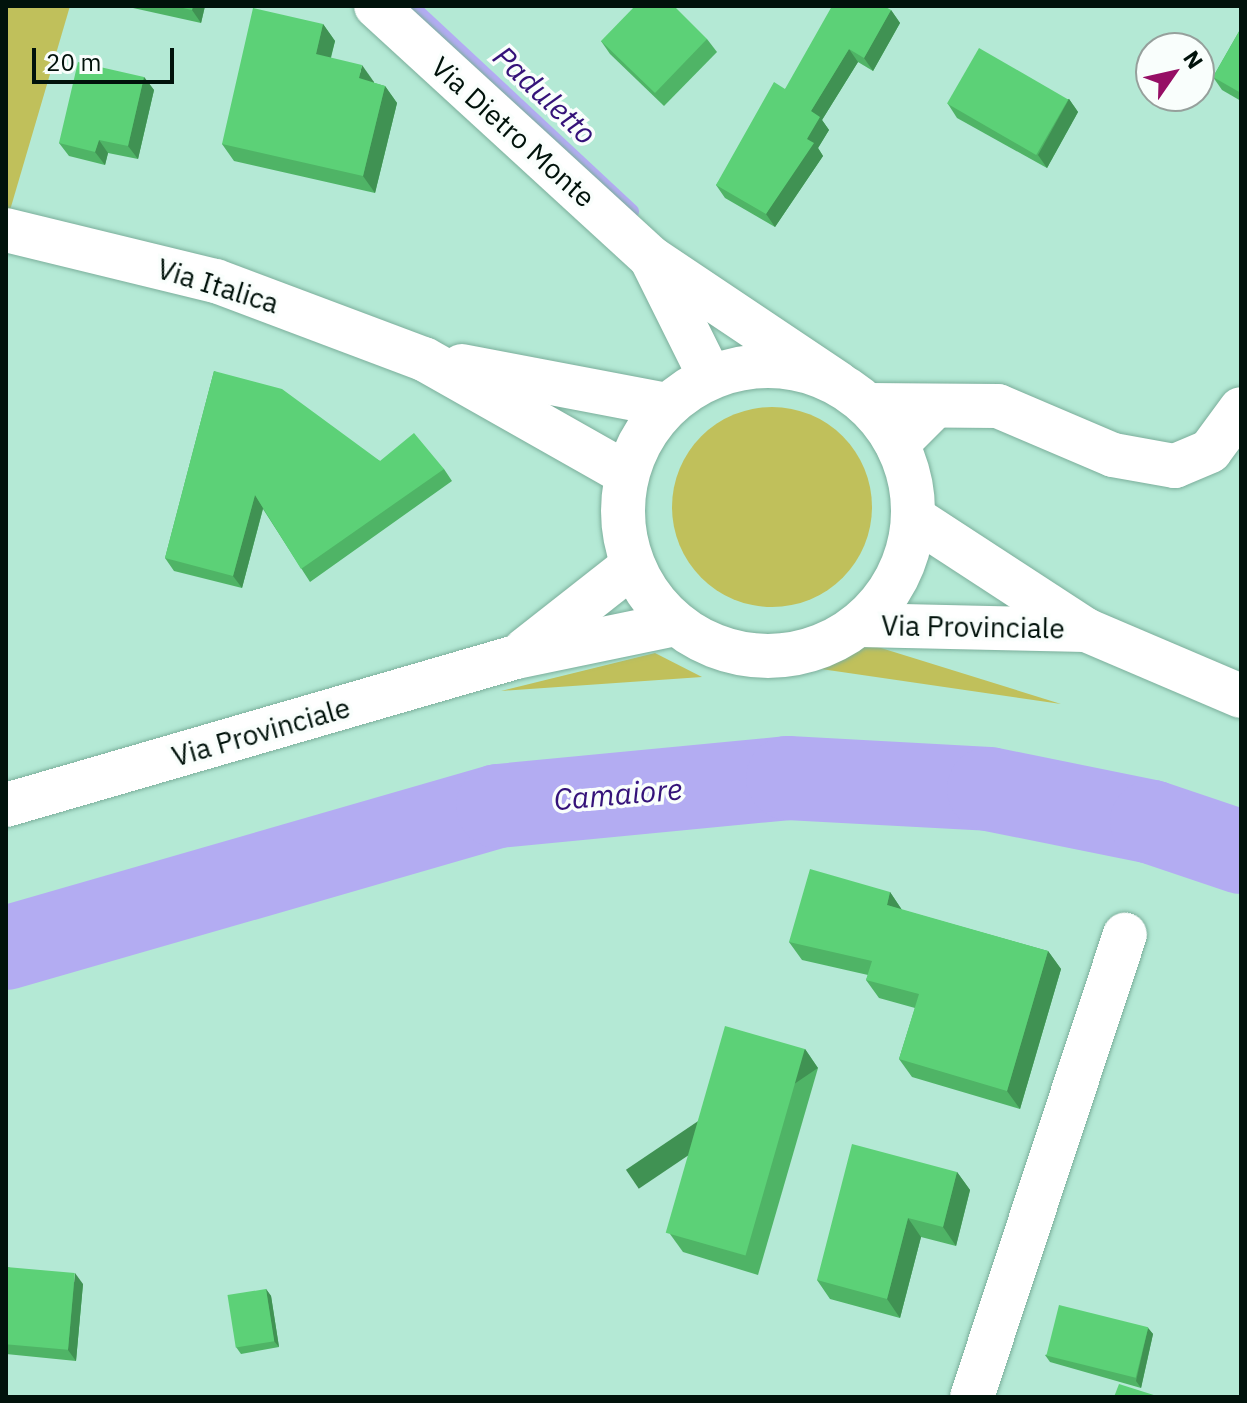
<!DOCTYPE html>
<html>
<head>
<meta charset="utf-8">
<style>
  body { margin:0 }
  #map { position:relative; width:1247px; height:1403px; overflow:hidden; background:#b4e9d5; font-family:"IBM Plex Sans",sans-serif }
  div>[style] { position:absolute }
  .green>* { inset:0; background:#c0c05b }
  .round { border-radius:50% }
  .stream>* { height:14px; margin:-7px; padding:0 7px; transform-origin:7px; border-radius:7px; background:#b3acf2 }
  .river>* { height:84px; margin:-42px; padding:0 42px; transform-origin:42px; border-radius:42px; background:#b3acf2 }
  .roads { filter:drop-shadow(0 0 2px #7bae9b) drop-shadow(0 0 2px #7bae9b) }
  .minor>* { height:44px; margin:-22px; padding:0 22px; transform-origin:22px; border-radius:22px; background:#fff }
  .secondary>* { height:44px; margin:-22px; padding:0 22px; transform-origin:22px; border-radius:22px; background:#fff }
  .secondary>.ring { margin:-22px; padding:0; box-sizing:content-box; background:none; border:44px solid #fff; border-radius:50% }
  .wall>* { inset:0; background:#4fb466 }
  .shaded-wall>* { inset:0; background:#409253; transform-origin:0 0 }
  .building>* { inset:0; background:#5cd177; transform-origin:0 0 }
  span { translate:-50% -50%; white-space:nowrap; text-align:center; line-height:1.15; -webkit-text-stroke:7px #f9fefc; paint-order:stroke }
  .street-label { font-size:28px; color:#01120b }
  .water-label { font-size:30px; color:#341279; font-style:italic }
  .frame { position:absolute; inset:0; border:8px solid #01120b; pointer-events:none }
  .north { position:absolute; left:1135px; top:32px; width:80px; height:80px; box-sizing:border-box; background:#f9fefc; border:2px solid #96a09c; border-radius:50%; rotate:56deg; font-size:22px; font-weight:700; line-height:32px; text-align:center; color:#01120b }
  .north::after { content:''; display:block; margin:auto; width:28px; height:36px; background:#960f65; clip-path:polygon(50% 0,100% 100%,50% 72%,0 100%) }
  .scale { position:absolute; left:32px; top:48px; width:142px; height:36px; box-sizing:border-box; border:4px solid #01120b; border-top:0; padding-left:10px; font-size:24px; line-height:28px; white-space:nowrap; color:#01120b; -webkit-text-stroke:6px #f9fefc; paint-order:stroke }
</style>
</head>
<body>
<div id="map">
  <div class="green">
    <div style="clip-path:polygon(6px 6px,70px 6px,8px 217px,6px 216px)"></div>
    <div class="round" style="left:672px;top:407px;width:200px;height:200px"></div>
    <div style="clip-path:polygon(865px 643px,1061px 704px,821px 669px)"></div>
    <div style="clip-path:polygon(655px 653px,702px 677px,501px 691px)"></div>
  </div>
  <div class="stream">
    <div style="left:412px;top:6px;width:301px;rotate:43deg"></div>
  </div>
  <div class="river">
    <div style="left:6px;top:948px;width:512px;rotate:-16.1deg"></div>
    <div style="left:498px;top:806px;width:291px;rotate:-5.5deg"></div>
    <div style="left:788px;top:778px;width:201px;rotate:3.1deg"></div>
    <div style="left:989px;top:789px;width:166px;rotate:11.4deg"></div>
    <div style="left:1152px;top:822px;width:94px;rotate:18.6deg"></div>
  </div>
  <div class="roads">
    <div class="minor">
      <div style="left:376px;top:6px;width:373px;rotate:42.5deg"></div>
      <div style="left:651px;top:258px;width:225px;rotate:33.8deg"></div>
      <div style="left:652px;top:260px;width:131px;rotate:63.6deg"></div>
      <div style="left:868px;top:405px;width:130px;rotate:0.4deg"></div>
      <div style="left:998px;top:406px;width:125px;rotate:23.1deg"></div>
      <div style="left:1113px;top:455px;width:63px;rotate:10.1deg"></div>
      <div style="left:1175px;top:466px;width:38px;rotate:-23deg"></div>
      <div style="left:1210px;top:451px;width:52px;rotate:-53.6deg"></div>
      <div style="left:897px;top:444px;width:48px;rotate:-45deg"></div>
      <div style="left:972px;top:1397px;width:487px;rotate:-71.7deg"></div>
    </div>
    <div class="secondary">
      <div style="left:6px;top:230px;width:216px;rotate:13.7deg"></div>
      <div style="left:216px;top:281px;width:222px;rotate:20.6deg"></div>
      <div style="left:424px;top:359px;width:233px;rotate:29.5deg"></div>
      <div style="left:462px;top:366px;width:209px;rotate:10.8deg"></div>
      <div class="ring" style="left:623px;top:366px;width:246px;height:246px"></div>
      <div style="left:914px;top:518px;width:205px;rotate:33.1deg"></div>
      <div style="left:1086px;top:630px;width:168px;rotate:23.1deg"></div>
      <div style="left:860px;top:625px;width:226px;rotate:1.3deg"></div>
      <div style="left:525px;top:650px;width:137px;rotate:-38.2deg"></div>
      <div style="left:6px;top:805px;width:531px;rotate:-16.18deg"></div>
      <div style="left:516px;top:657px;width:163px;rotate:-11.7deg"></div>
    </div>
  </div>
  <div class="wall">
    <div style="clip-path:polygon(124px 6px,205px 6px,201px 23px)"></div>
    <div style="clip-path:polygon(891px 10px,900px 23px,873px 71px,858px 62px,822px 120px,829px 130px,818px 148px,823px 156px,775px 227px,725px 198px,716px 185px,785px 89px)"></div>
    <div style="clip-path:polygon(323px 24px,335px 41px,331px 58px,374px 82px,374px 83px,385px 86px,397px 103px,375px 193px,234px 161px,222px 144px)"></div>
    <div style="clip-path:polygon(1241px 28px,1241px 101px,1222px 90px,1213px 77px)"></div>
    <div style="clip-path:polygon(707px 39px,717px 52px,664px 106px,610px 54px,601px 41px)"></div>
    <div style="clip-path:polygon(144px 77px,154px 90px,138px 159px,108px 153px,105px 165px,69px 156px,59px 143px)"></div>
    <div style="clip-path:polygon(1069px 99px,1078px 112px,1047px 168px,957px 118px,948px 104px)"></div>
    <div style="clip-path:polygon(214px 371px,380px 461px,444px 469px,452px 481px,310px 582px,263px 509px,242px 588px,174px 571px,165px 558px)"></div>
    <div style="clip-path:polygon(890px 892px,902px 910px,1048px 951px,1061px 969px,1020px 1109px,912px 1077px,899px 1059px,915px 1008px,879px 998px,866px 980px,868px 975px,802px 960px,789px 942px)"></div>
    <div style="clip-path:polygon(805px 1049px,818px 1068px,758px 1275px,683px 1252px,670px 1234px)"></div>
    <div style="clip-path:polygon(957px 1172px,970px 1190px,956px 1246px,921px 1237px,900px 1318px,830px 1299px,817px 1280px)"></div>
    <div style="clip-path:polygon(6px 1267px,83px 1284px,76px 1361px,6px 1354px)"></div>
    <div style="clip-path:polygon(266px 1289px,271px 1296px,279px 1347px,241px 1354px,236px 1347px)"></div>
    <div style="clip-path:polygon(1148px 1328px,1153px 1334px,1141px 1388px,1050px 1362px,1045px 1355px)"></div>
  </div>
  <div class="shaded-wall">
    <div style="clip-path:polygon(193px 6px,205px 6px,201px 23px,192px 10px)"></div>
    <div style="clip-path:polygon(891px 10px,900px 23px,873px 71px,864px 58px)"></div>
    <div style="clip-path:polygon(323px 24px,335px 41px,327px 71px,316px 54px)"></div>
    <div style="clip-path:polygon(849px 49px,858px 62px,822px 120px,829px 130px,818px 148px,823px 156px,775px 227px,766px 214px,807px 139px,811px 111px)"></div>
    <div style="clip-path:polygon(362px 65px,374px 82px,371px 95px,359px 78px)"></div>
    <div style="clip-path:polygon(144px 77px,154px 90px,138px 159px,128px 146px)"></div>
    <div style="clip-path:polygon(385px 86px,397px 103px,375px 193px,363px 176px)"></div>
    <div style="clip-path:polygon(1069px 99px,1078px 112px,1047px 168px,1038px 155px)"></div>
    <div style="clip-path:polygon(99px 140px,108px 153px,105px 165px,95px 152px)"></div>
    <div style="clip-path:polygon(255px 495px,263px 508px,242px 588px,233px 576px)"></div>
    <div style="clip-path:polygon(890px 892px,902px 910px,887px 905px)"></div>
    <div style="clip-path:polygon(1048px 951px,1061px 969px,1020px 1109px,1007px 1091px)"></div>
    <div style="left:805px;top:1049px;width:23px;height:216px;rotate:56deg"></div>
    <div style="clip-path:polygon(957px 1172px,970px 1190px,956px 1246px,943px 1227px)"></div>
    <div style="clip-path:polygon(908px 1218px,921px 1237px,900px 1318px,887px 1299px)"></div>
    <div style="clip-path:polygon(75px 1273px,83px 1284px,76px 1361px,68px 1350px)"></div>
    <div style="clip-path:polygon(266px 1289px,271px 1296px,279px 1347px,274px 1341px)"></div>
    <div style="clip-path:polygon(1148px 1328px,1153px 1334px,1141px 1388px,1136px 1381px)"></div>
  </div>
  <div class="building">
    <div style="clip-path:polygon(174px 6px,193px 6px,192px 10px)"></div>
    <div style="clip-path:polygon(635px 6px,674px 6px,707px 39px,655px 93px,601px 41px)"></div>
    <div style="clip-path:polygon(832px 6px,884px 6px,891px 10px,864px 58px,849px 49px,811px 111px,820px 117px,807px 139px,814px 143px,766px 214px,716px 185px,774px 82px,785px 89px)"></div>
    <div style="clip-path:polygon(253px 8px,323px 24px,316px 54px,362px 65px,359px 78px,385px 86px,363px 176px,222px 144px)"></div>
    <div style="clip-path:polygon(1241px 28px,1241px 93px,1213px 77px)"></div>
    <div style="left:979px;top:48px;width:103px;height:64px;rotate:30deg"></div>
    <div style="clip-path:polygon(78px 62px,144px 77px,128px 146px,99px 140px,95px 152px,59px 143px)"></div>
    <div style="clip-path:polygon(214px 371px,282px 389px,380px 461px,414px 433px,444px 469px,301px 569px,255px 495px,233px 576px,165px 558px)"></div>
    <div style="clip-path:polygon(810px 869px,890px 892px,887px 905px,1048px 951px,1007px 1091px,899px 1059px,919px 994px,866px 980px,872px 961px,789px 942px)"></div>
    <div style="left:725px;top:1026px;width:83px;height:215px;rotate:16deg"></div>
    <div style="clip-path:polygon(852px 1144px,957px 1172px,943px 1227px,908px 1218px,887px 1299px,817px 1280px)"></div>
    <div style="left:6px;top:1267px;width:69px;height:77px;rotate:5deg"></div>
    <div style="left:266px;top:1289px;width:53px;height:39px;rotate:81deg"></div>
    <div style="left:1059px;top:1305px;width:92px;height:52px;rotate:14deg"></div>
    <div style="clip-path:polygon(1119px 1384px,1160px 1397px,1114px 1397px)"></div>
  </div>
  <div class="street-label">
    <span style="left:513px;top:132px;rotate:42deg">Via Dietro Monte</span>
    <span style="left:218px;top:286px;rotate:17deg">Via Italica</span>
    <span style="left:973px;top:627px;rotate:1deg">Via Provinciale</span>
    <span style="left:261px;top:732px;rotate:-16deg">Via Provinciale</span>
  </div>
  <div class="water-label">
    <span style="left:545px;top:95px;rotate:43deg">Paduletto</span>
    <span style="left:618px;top:794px;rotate:-5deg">Camaiore</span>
  </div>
  <div class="frame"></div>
  <div class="north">N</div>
  <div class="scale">20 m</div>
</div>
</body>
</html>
